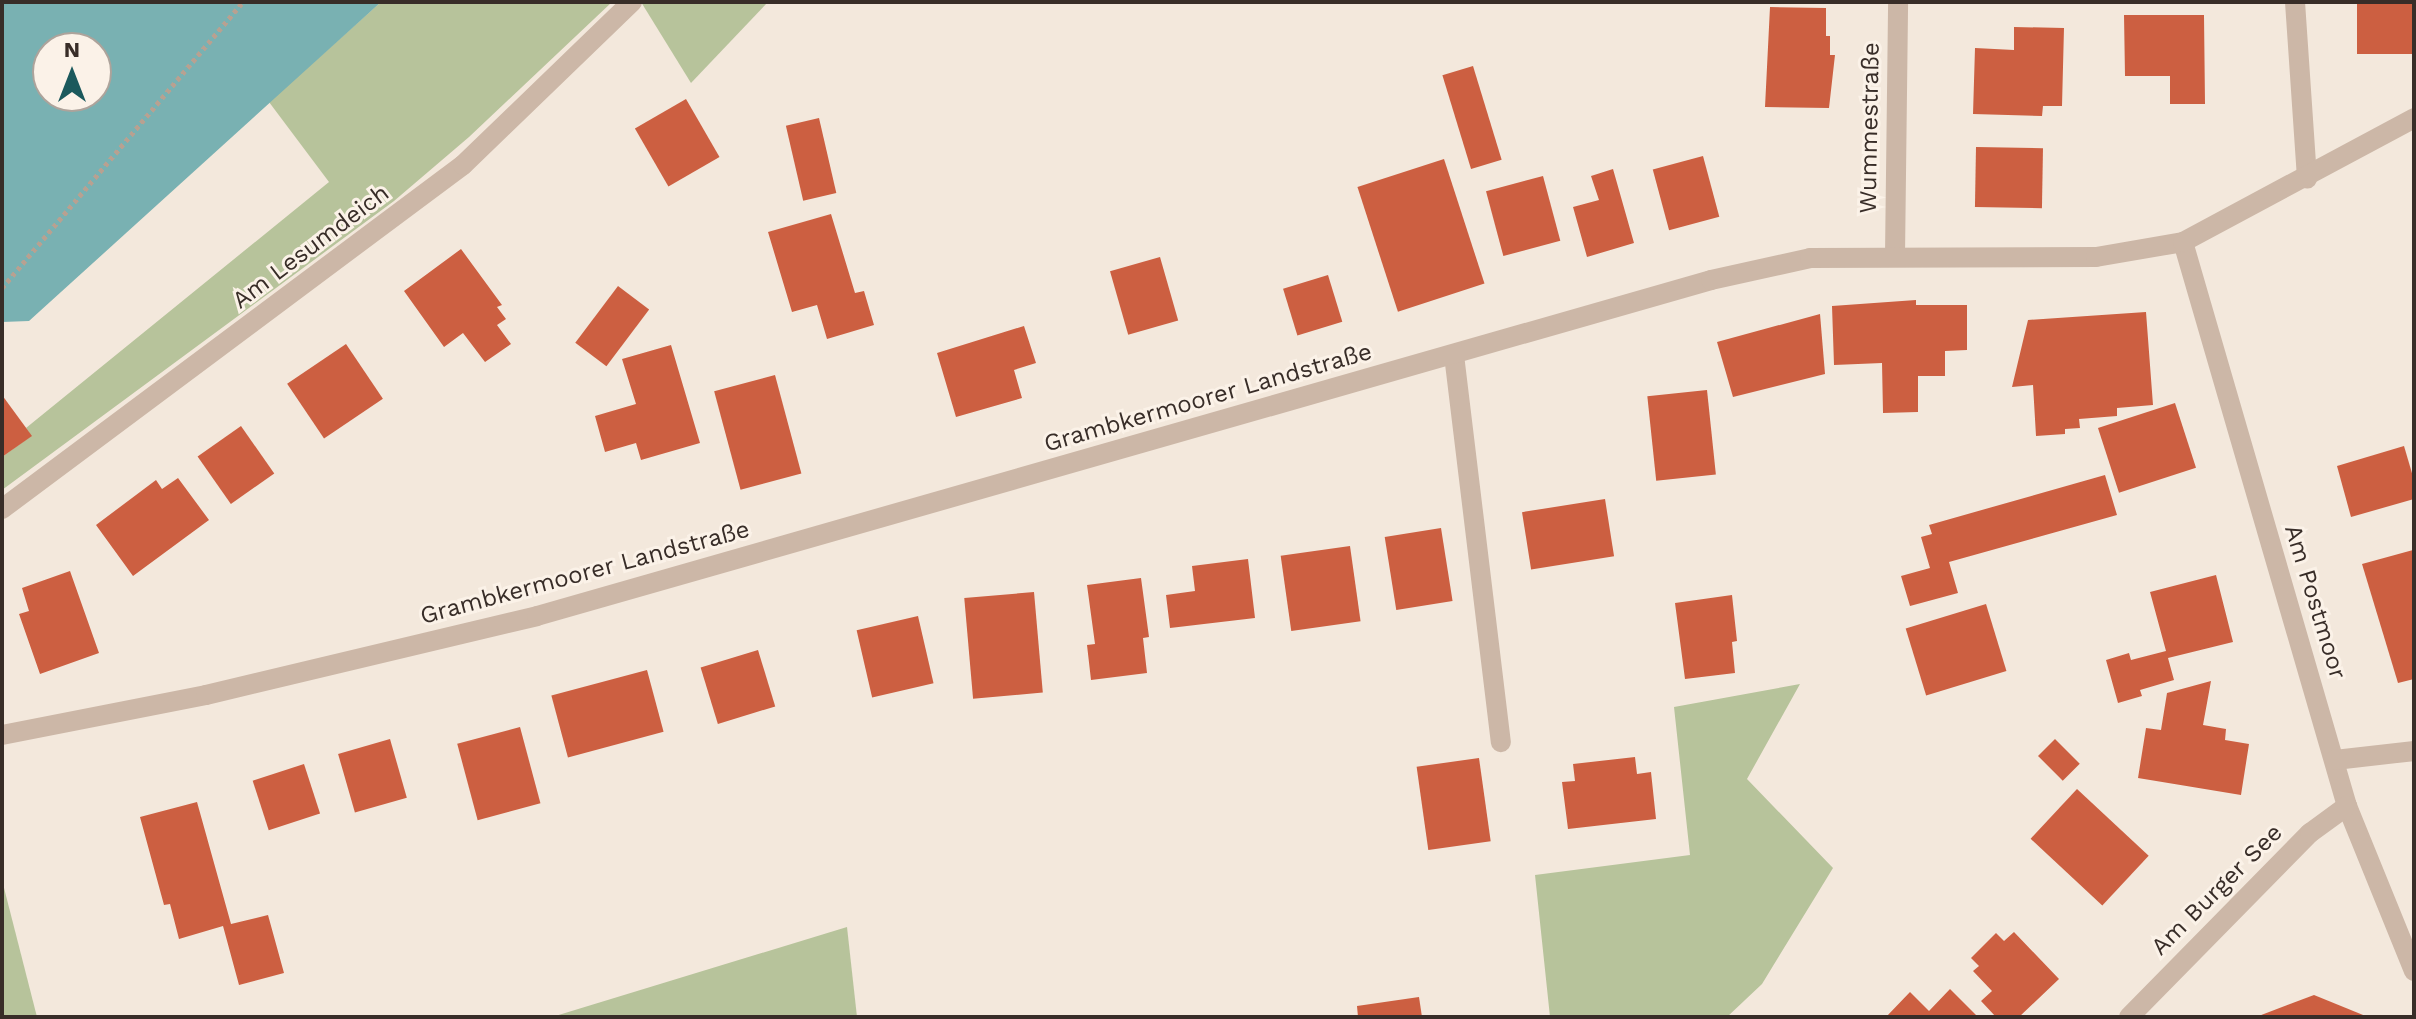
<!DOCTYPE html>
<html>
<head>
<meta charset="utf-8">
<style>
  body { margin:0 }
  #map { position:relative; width:2416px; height:1019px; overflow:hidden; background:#f3e8dc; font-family:"Work Sans",sans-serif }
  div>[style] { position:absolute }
  .green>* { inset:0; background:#b7c39b }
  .water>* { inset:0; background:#79b1b2 }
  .building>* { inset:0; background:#cc5f41; transform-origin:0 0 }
  .path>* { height:5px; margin-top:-2.5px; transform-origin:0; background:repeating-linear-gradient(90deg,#b8a191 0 4px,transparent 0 8px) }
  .minor>* { height:20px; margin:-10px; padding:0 10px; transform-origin:10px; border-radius:10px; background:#ccb7a7 }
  span { translate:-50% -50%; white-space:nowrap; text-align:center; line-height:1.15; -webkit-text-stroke:6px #fbf2e8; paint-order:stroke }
  .street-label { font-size:24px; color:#382d28 }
  .frame { position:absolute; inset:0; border:4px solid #382d28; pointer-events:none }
  .north { position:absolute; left:32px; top:32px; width:80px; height:80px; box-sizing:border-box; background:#fbf2e8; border:2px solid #ada39b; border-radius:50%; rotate:0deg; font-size:22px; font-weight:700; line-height:32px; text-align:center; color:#382d28 }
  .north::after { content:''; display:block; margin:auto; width:28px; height:36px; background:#1b595c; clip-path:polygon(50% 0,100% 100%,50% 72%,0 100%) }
</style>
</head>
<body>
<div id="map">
  <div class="green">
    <div style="clip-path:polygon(381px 2px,612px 2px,469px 137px,394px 201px,2px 490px,2px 457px,31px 436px,26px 428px,329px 182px,269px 102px)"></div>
    <div style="clip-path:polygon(641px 2px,768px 2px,691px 83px)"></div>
    <div style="clip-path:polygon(1800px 684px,1747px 779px,1833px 868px,1762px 984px,1727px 1017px,1550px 1017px,1535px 875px,1690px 855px,1674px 707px)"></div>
    <div style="clip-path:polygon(2px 880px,37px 1017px,2px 1017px)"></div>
    <div style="clip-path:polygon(847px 927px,857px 1017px,552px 1017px)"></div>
  </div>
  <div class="water">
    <div style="clip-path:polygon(evenodd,2px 2px,381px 2px,29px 321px,2px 322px,2px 2px,48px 48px,96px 48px,96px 96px,48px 96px,48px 48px)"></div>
  </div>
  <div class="building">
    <div style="left:2357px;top:2px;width:57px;height:52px"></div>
    <div style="clip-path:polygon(1770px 7px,1826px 8px,1826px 36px,1830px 36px,1830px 55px,1835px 55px,1829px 108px,1765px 107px)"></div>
    <div style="clip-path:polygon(2124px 15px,2204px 15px,2205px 104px,2170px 104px,2170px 76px,2125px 76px)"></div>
    <div style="clip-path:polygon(2014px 27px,2064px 28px,2062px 106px,2043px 106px,2042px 116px,1973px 114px,1975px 48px,2014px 50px)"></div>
    <div style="left:1473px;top:66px;width:98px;height:32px;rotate:73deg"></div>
    <div style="left:686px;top:99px;width:67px;height:59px;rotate:60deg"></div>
    <div style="left:819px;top:118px;width:77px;height:34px;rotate:77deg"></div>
    <div style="left:1976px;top:147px;width:67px;height:60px;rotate:1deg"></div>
    <div style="left:1703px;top:156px;width:63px;height:52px;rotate:75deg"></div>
    <div style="left:1444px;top:159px;width:131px;height:91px;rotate:72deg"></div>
    <div style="clip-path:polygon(1613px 169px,1634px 243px,1587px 257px,1573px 207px,1599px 200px,1591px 176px)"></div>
    <div style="left:1543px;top:176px;width:67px;height:59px;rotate:75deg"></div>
    <div style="clip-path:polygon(831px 214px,855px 293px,864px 291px,874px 325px,827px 339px,817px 305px,792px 312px,768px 232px)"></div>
    <div style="clip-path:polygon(461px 249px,502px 305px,497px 307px,506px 319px,497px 325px,511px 344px,485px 362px,463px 333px,444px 347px,404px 291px)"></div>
    <div style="left:1160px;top:257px;width:66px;height:52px;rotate:74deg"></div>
    <div style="left:1328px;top:275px;width:49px;height:47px;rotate:73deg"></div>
    <div style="left:618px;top:286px;width:39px;height:71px;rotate:37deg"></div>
    <div style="clip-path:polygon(1916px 300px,1916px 305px,1967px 305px,1967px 350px,1945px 351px,1945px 376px,1918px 376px,1918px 412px,1883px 413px,1882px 363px,1834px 365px,1832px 306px)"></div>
    <div style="clip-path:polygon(2146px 312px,2153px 405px,2117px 408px,2117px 416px,2079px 419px,2080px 428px,2065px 429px,2065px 434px,2036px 436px,2033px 385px,2012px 387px,2028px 320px)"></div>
    <div style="clip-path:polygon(1820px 314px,1825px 374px,1733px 397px,1717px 342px)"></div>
    <div style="clip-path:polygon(1024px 326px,1036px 363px,1014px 370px,1022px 398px,956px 417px,937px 353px)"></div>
    <div style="left:346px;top:344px;width:66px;height:71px;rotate:56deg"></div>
    <div style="clip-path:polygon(671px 345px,700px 443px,641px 460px,636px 443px,605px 452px,595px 416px,636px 404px,622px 359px)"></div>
    <div style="left:775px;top:375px;width:102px;height:63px;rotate:75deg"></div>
    <div style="left:1707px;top:390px;width:85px;height:60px;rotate:84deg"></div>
    <div style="clip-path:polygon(2px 395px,32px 436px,2px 457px)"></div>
    <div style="left:2175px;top:403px;width:68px;height:81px;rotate:72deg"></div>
    <div style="left:241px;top:426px;width:58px;height:53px;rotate:55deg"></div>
    <div style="clip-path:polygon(2404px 446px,2414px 480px,2414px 499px,2351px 517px,2337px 466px)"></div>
    <div style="clip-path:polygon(2105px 475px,2117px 515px,1949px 562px,1958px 593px,1910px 606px,1901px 576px,1930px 568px,1921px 537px,1932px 534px,1929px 525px)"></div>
    <div style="clip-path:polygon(178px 478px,209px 520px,133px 576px,96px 525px,156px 480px,162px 489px)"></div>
    <div style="left:1605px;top:499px;width:58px;height:84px;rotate:81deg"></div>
    <div style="left:1441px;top:528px;width:74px;height:57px;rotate:81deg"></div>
    <div style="left:1350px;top:546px;width:76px;height:70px;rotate:82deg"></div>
    <div style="clip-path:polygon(2413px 550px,2414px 679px,2398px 683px,2362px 564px)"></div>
    <div style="clip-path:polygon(1248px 559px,1255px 618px,1170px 628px,1166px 595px,1195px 591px,1192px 566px)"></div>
    <div style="clip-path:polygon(70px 571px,99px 653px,40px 674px,19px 614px,29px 611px,22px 588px)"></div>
    <div style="clip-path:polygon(2216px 575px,2233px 642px,2168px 658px,2174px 680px,2140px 690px,2142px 696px,2118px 703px,2106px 660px,2129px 653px,2131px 660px,2166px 651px,2150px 592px)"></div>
    <div style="clip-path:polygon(1141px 578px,1149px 637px,1143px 638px,1147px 673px,1091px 680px,1087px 645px,1095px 644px,1087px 585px)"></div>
    <div style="left:1034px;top:592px;width:101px;height:70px;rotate:85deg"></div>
    <div style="clip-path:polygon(1732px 595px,1737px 641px,1732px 642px,1735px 673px,1685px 679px,1675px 603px)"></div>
    <div style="left:1986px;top:604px;width:70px;height:84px;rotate:73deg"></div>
    <div style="left:918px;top:616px;width:69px;height:63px;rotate:77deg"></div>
    <div style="left:758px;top:650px;width:59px;height:60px;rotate:73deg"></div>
    <div style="left:647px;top:670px;width:64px;height:99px;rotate:75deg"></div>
    <div style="clip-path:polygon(2211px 681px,2203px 725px,2226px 729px,2225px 740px,2249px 744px,2241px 795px,2138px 778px,2146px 728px,2161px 730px,2167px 693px)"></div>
    <div style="left:520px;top:727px;width:79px;height:65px;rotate:75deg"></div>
    <div style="left:390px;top:739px;width:61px;height:54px;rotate:74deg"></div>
    <div style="left:2055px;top:739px;width:35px;height:24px;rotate:45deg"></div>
    <div style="clip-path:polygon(1635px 757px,1637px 774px,1651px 772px,1656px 819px,1568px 829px,1562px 782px,1575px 781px,1573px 764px)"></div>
    <div style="left:1479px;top:758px;width:84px;height:63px;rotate:82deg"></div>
    <div style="left:304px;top:764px;width:52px;height:54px;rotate:72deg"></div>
    <div style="left:2077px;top:789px;width:98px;height:68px;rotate:43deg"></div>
    <div style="clip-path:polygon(197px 802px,231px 924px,268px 915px,284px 973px,239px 985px,223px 926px,179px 939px,170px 904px,164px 905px,140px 817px)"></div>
    <div style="clip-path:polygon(2014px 932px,2059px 979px,2019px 1017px,1996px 1017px,1981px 1001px,1992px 991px,1973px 971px,1979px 966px,1971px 958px,1996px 933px,2004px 941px)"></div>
    <div style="clip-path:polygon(1950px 989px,1978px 1017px,1886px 1017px,1910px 992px,1929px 1011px)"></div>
    <div style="clip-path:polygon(2314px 995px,2368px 1017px,2256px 1017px)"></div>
    <div style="clip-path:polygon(1419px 997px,1422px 1017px,1358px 1017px,1357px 1006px)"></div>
  </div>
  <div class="path">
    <div style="left:2px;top:288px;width:374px;rotate:-49.9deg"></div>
  </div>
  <div class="minor">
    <div style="left:2295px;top:2px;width:177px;rotate:86.1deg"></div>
    <div style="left:2183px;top:242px;width:587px;rotate:73.79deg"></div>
    <div style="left:2347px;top:806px;width:178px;rotate:67.9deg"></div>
    <div style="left:1895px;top:256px;width:254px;rotate:-89.3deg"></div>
    <div style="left:1454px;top:355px;width:390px;rotate:83.1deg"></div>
    <div style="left:2px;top:509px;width:575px;rotate:-36.73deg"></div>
    <div style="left:463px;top:165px;width:235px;rotate:-44deg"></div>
    <div style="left:2px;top:735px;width:208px;rotate:-11.1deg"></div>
    <div style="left:206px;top:695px;width:340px;rotate:-13.4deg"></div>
    <div style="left:537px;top:616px;width:1221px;rotate:-15.97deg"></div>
    <div style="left:1711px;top:280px;width:101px;rotate:-12.5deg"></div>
    <div style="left:1810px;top:258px;width:286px;rotate:-0.2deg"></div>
    <div style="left:2096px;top:257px;width:88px;rotate:-9.8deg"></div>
    <div style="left:2183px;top:242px;width:262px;rotate:-28.2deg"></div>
    <div style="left:2335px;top:760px;width:80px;rotate:-6.5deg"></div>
    <div style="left:2129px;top:1017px;width:258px;rotate:-45.5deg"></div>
    <div style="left:2310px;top:833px;width:46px;rotate:-36.1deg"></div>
  </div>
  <div class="street-label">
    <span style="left:1870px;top:128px;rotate:-89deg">Wummestraße</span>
    <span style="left:311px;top:247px;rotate:-37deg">Am Lesumdeich</span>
    <span style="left:1208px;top:398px;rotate:-16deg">Grambkermoorer Landstraße</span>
    <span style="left:585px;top:573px;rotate:-15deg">Grambkermoorer Landstraße</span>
    <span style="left:2315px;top:602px;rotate:73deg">Am Postmoor</span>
    <span style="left:2217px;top:890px;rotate:-45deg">Am Burger See</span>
  </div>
  <div class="frame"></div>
  <div class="north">N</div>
</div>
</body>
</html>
